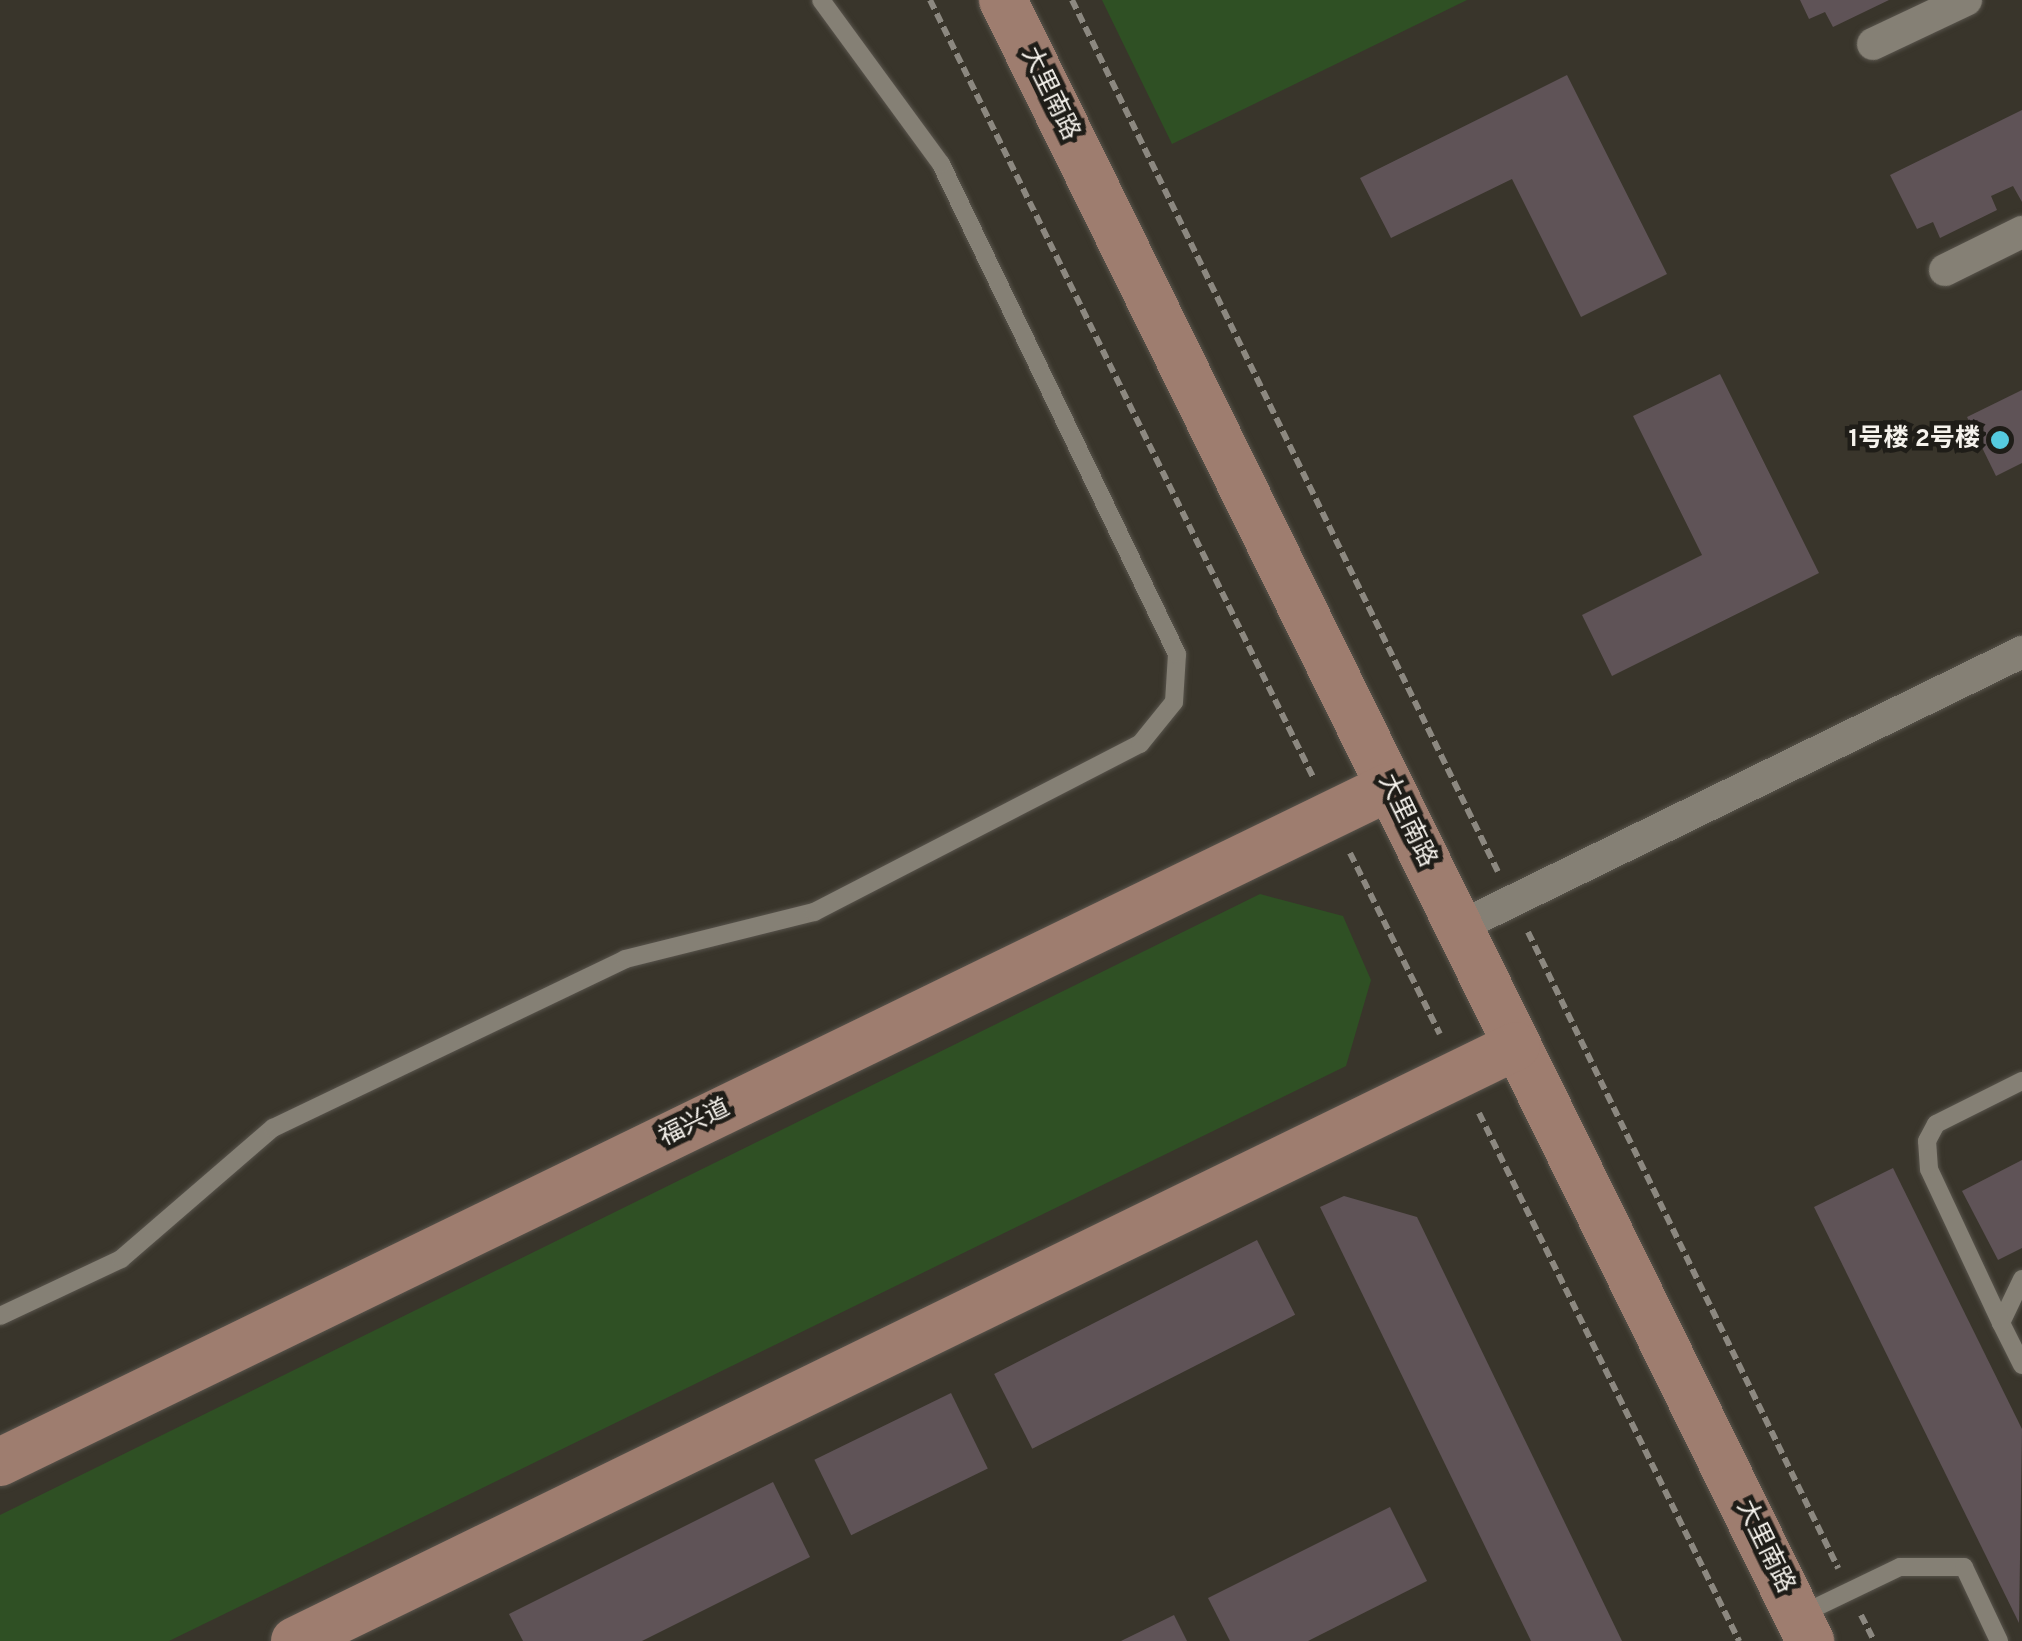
<!DOCTYPE html>
<html>
<head>
<meta charset="utf-8">
<style>
  body { margin:0 }
  #map { position:relative; width:2022px; height:1641px; overflow:hidden; background:#39352b; font-family:Overpass,"Noto Sans SC",sans-serif }
  div>[style] { position:absolute }
  .green>* { inset:0; background:#2f5024 }
  .building>* { inset:0; background:#5f5357; transform-origin:0 0 }
  .path>* { height:6px; margin-top:-3px; transform-origin:0; background:repeating-linear-gradient(90deg,#8c8880 0 10px,transparent 0 15px) }
  .roads { filter:drop-shadow(0 0 2px #58544c) drop-shadow(0 0 2px #58544c) }
  .lane>* { height:18px; margin:-9px; padding:0 9px; transform-origin:9px; border-radius:9px; background:#858075 }
  .street>* { height:32px; margin:-16px; padding:0 16px; transform-origin:16px; border-radius:16px; background:#858075 }
  .secondary>* { height:48px; margin:-24px; padding:0 24px; transform-origin:24px; border-radius:24px; background:#9e7d6f }
  .dots>* { width:28px; height:28px; translate:-50% -50%; box-sizing:border-box; border:5px solid #1f1d18; border-radius:50% }
  span { translate:-50% -50%; white-space:nowrap; text-align:center; line-height:1.15; -webkit-text-stroke:9px #1f1d18; paint-order:stroke }
  .street-label { font-size:25px; color:#f6f3ed }
  .poi-label { font-size:25px; color:#f6f3ed; font-weight:700 }
  .right { translate:-100% -50%; text-align:right }
</style>
</head>
<body>
<div id="map">
  <div class="green">
    <div style="clip-path:polygon(1102px 0,1467px 0,1172px 144px)"></div>
    <div style="clip-path:polygon(1260px 894px,1343px 916px,1371px 980px,1346px 1066px,169px 1641px,0 1641px,0 1515px)"></div>
  </div>
  <div class="building">
    <div style="clip-path:polygon(1800px 0,1889px 0,1833px 27px,1825px 12px,1809px 19px)"></div>
    <div style="clip-path:polygon(1567px 75px,1667px 274px,1581px 317px,1512px 179px,1391px 238px,1360px 178px)"></div>
    <div style="clip-path:polygon(2022px 110px,2022px 202px,2013px 186px,1991px 196px,1997px 210px,1940px 238px,1933px 222px,1917px 229px,1890px 175px)"></div>
    <div style="clip-path:polygon(1720px 374px,1819px 573px,1612px 676px,1582px 615px,1702px 555px,1633px 416px)"></div>
    <div style="clip-path:polygon(2022px 390px,2022px 463px,1996px 476px,1967px 417px)"></div>
    <div style="clip-path:polygon(2022px 1160px,2022px 1248px,1998px 1260px,1962px 1191px)"></div>
    <div style="clip-path:polygon(1893px 1168px,2022px 1429px,2019px 1623px,1814px 1207px)"></div>
    <div style="clip-path:polygon(1344px 1196px,1417px 1217px,1622px 1641px,1531px 1641px,1320px 1207px)"></div>
    <div style="left:1257px;top:1240px;width:84px;height:295px;rotate:63deg"></div>
    <div style="left:951px;top:1393px;width:84px;height:152px;rotate:64deg"></div>
    <div style="clip-path:polygon(773px 1482px,810px 1557px,642px 1641px,523px 1641px,509px 1614px)"></div>
    <div style="clip-path:polygon(1390px 1507px,1427px 1581px,1308px 1641px,1230px 1641px,1208px 1598px)"></div>
    <div style="clip-path:polygon(1174px 1615px,1187px 1641px,1121px 1641px)"></div>
  </div>
  <div class="path">
    <div style="left:930px;top:0;width:869px;rotate:63.76deg"></div>
    <div style="left:1072px;top:0;width:970px;rotate:63.96deg"></div>
    <div style="left:1350px;top:853px;width:202px;rotate:63.6deg"></div>
    <div style="left:1528px;top:932px;width:708px;rotate:64.01deg"></div>
    <div style="left:1479px;top:1113px;width:589px;rotate:63.78deg"></div>
    <div style="left:1861px;top:1615px;width:29px;rotate:63deg"></div>
  </div>
  <div class="roads">
    <div class="lane">
      <div style="left:2022px;top:1279px;width:49px;rotate:115.5deg"></div>
      <div style="left:2001px;top:1323px;width:47px;rotate:63.4deg"></div>
      <div style="left:0;top:1316px;width:134px;rotate:-25.2deg"></div>
      <div style="left:121px;top:1259px;width:201px;rotate:-40.8deg"></div>
      <div style="left:273px;top:1128px;width:390px;rotate:-25.6deg"></div>
      <div style="left:625px;top:959px;width:195px;rotate:-14deg"></div>
      <div style="left:814px;top:912px;width:367px;rotate:-27.3deg"></div>
      <div style="left:1140px;top:744px;width:54px;rotate:-51deg"></div>
      <div style="left:1174px;top:702px;width:48px;rotate:-86.4deg"></div>
      <div style="left:1177px;top:654px;width:544px;rotate:-115.72deg"></div>
      <div style="left:941px;top:164px;width:203px;rotate:-126.2deg"></div>
      <div style="left:2001px;top:1323px;width:170px;rotate:-115.1deg"></div>
      <div style="left:1929px;top:1169px;width:28px;rotate:-94deg"></div>
      <div style="left:1927px;top:1141px;width:19px;rotate:-62deg"></div>
      <div style="left:1936px;top:1124px;width:96px;rotate:-26.6deg"></div>
      <div style="left:1798px;top:1616px;width:113px;rotate:-25.7deg"></div>
      <div style="left:1900px;top:1567px;width:64px"></div>
      <div style="left:1964px;top:1567px;width:82px;rotate:64.7deg"></div>
    </div>
    <div class="street">
      <div style="left:1873px;top:44px;width:103px;rotate:-25.3deg"></div>
      <div style="left:1945px;top:270px;width:86px;rotate:-26.3deg"></div>
      <div style="left:1459px;top:927px;width:627px;rotate:-26.03deg"></div>
    </div>
    <div class="secondary">
      <div style="left:1003px;top:0;width:1829px;rotate:63.81deg"></div>
      <div style="left:0;top:1462px;width:1544px;rotate:-25.92deg"></div>
      <div style="left:295px;top:1641px;width:1358px;rotate:-25.98deg"></div>
    </div>
  </div>
  <div class="dots">
    <div style="left:2000px;top:440px;background:#55cadf"></div>
  </div>
  <div class="street-label">
    <span style="left:1049px;top:94px;rotate:64deg">大里南路</span>
    <span style="left:1406px;top:821px;rotate:64deg">大里南路</span>
    <span style="left:695px;top:1124px;rotate:-26deg">福兴道</span>
    <span style="left:1764px;top:1547px;rotate:64deg">大里南路</span>
  </div>
  <div class="poi-label">
    <span class="right" style="left:1980px;top:440px">1号楼 2号楼</span>
  </div>
</div>
</body>
</html>
